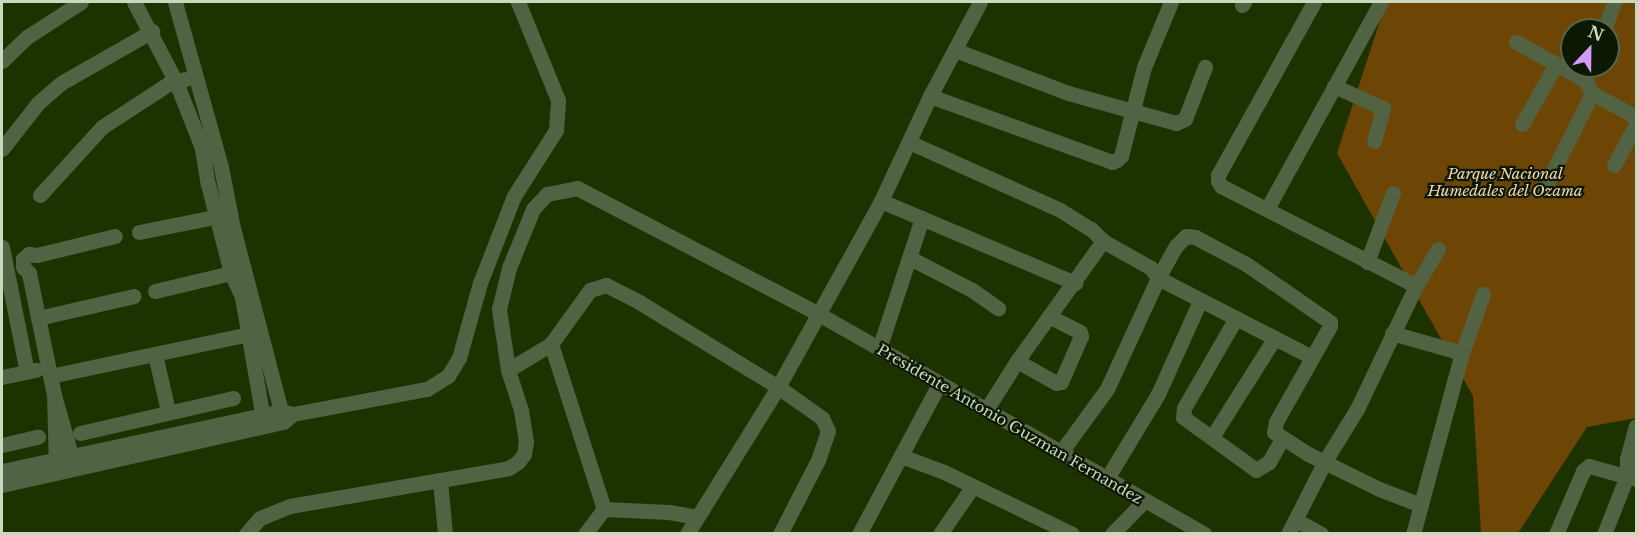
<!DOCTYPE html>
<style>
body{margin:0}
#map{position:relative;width:1638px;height:535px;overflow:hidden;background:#1c3300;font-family:"Libre Baskerville",serif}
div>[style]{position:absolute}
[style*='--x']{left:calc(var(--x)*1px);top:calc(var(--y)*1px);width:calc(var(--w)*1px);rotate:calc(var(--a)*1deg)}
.green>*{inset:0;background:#6d4505}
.minor>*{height:15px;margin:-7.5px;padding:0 7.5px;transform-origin:7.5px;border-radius:7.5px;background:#526344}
span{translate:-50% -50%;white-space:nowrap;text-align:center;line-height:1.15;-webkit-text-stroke:4.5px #0d1804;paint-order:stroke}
.park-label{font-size:15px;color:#f4d6b2;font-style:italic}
.street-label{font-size:15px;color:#c9d8be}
.frame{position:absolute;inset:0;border:3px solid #c9d8be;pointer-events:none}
.north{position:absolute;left:1560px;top:18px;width:60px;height:60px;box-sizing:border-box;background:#0d1804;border:2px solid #58654e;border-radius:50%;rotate:22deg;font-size:16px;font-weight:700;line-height:24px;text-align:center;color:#c9d8be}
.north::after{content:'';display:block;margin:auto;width:21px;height:27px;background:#d69bfa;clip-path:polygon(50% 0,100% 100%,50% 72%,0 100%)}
</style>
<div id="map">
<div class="green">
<i style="clip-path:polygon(evenodd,1386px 2px,1636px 2px,1636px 418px,1587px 427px,1518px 533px,1481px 533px,1473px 396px,1337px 153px,1386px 2px,1572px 30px,1608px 30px,1608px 66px,1572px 66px,1572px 30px)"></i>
</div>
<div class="minor">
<i style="--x:134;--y:2;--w:90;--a:62.3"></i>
<i style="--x:176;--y:82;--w:71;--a:68.5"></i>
<i style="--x:202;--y:148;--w:36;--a:81"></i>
<i style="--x:208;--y:184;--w:92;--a:75.5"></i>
<i style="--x:231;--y:273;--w:26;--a:65"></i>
<i style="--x:242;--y:297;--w:130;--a:80.2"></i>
<i style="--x:175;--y:2;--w:171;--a:74.4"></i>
<i style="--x:221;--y:167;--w:62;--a:78.9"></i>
<i style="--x:233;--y:228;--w:197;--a:75.3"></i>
<i style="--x:1314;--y:2;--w:198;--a:119"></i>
<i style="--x:1218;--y:175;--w:6;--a:90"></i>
<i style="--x:1218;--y:181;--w:6;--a:59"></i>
<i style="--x:1221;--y:186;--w:219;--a:27.1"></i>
<i style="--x:1242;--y:5;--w:4;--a:-56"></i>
<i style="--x:1604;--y:30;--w:30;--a:-70"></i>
<i style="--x:1516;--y:42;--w:79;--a:28.8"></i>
<i style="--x:955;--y:50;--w:121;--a:20.8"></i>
<i style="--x:1068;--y:93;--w:112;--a:15.5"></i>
<i style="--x:1176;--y:123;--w:10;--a:-24"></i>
<i style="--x:1185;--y:119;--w:56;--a:-69"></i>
<i style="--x:2;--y:61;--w:35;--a:-44"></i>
<i style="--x:27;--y:37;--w:64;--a:-32.9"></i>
<i style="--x:1334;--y:86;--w:54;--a:24.2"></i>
<i style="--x:1383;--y:108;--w:34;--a:105"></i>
<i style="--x:1592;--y:93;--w:50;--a:28.6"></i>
<i style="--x:930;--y:96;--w:194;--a:19.9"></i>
<i style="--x:1112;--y:162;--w:5;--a:-22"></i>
<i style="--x:1117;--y:160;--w:6;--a:-45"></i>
<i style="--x:1121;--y:156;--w:92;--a:-75.5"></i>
<i style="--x:1144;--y:67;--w:70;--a:-67.4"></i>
<i style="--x:1522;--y:124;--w:67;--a:-60.4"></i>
<i style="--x:909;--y:142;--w:166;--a:24.2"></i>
<i style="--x:1060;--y:210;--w:36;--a:32"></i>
<i style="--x:1091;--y:229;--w:17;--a:45"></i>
<i style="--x:1103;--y:241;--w:55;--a:29.4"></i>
<i style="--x:1151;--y:268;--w:12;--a:55"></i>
<i style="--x:1158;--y:278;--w:173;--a:27.2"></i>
<i style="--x:2;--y:149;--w:58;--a:-52"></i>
<i style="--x:38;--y:103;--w:30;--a:-41"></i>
<i style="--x:61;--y:83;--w:105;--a:-29.7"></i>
<i style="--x:1614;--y:165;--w:47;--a:-61.8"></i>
<i style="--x:1544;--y:189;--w:107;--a:-63.4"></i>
<i style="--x:1592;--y:93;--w:15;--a:-118"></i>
<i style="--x:1585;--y:80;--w:14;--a:-78"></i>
<i style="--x:40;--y:195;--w:92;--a:-47.6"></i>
<i style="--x:102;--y:127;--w:79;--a:-33.1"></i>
<i style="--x:168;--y:84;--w:18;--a:-16"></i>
<i style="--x:881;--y:201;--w:211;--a:22.9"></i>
<i style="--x:1267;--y:209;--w:236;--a:-61.2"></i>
<i style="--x:139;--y:232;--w:88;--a:-11.2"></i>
<i style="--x:2;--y:247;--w:127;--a:78.7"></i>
<i style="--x:910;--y:258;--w:70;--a:27.3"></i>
<i style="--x:972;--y:290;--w:32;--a:35"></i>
<i style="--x:1367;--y:262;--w:74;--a:-69.4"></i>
<i style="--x:155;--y:291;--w:78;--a:-13.3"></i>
<i style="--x:38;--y:318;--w:98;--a:-12.9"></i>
<i style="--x:1236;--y:318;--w:104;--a:120"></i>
<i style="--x:1184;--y:408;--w:9;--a:96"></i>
<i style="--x:1183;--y:417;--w:90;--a:36"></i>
<i style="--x:1256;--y:470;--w:15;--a:-32"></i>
<i style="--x:1269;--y:462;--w:26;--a:-61"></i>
<i style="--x:1392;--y:333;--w:73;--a:15.9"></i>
<i style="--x:551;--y:344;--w:67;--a:-54.2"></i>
<i style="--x:590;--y:290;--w:17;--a:-17"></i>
<i style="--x:606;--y:285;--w:37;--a:27"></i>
<i style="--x:639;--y:302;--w:163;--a:31.4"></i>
<i style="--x:778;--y:387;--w:54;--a:35.2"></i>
<i style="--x:822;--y:418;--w:14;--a:65"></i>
<i style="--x:828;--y:431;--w:31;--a:109"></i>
<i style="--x:818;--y:460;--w:83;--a:117.2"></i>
<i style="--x:879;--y:349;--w:138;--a:-71.8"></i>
<i style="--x:155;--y:354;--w:58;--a:77.2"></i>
<i style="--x:1017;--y:361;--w:45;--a:29.4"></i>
<i style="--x:1056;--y:383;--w:5;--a:-11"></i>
<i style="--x:1061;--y:382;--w:50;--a:-66.5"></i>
<i style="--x:1081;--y:336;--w:4;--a:-104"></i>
<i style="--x:1080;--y:332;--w:35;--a:-153"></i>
<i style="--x:508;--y:370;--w:50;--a:-31.2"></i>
<i style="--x:551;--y:344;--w:173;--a:72.2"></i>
<i style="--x:50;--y:376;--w:214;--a:-11.9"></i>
<i style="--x:2;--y:377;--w:35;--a:-12"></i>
<i style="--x:54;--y:395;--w:125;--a:-101.6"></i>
<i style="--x:29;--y:273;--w:8;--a:-135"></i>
<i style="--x:23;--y:267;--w:8;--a:-90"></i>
<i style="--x:23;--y:259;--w:8;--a:-40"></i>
<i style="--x:29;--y:254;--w:8;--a:7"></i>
<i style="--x:37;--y:255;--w:80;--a:-13.7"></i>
<i style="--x:986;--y:410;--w:58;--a:-57.7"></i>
<i style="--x:1017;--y:361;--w:148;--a:-54.4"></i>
<i style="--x:293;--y:414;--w:136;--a:-10.6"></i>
<i style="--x:427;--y:389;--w:25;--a:-32"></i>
<i style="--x:448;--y:376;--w:21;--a:-59"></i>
<i style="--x:459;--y:358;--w:78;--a:-74.4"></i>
<i style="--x:480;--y:283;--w:93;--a:-68.7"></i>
<i style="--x:514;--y:196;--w:78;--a:-57.5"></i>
<i style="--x:556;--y:130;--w:30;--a:-86"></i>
<i style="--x:558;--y:100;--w:106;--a:-112.2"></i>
<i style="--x:80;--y:433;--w:157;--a:-12.9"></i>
<i style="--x:1212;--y:437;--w:116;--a:-57.7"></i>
<i style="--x:2;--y:445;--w:37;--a:-13"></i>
<i style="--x:1061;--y:452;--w:78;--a:-53.9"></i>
<i style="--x:1107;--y:389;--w:122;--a:-65.3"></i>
<i style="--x:1158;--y:278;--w:37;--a:-61"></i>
<i style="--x:1176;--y:246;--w:14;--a:-45"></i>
<i style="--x:1186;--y:236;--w:9;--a:6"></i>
<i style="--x:1195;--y:237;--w:58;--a:27.9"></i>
<i style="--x:1246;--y:264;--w:102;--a:34.6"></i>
<i style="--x:1330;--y:322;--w:4;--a:90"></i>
<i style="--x:1330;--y:326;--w:110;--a:119.4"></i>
<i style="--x:1276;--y:422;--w:10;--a:101"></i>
<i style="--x:1274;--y:432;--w:40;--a:32.9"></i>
<i style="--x:1308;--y:454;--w:79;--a:26.2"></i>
<i style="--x:1379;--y:489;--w:45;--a:20.9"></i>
<i style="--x:901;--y:456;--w:46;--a:20.4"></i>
<i style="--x:944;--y:472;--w:142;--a:25.8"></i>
<i style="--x:56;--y:469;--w:74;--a:-91.5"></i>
<i style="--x:54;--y:395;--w:73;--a:74.1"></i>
<i style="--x:2;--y:471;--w:285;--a:-12.1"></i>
<i style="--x:281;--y:411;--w:12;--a:14"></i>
<i style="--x:293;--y:414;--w:13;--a:141"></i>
<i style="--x:283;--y:422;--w:288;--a:167.4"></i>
<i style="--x:440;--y:480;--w:54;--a:84.7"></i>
<i style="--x:1106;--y:480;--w:100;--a:-58.8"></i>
<i style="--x:1158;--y:394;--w:102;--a:-65.7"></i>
<i style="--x:604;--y:509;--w:65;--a:2.6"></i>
<i style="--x:669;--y:512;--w:27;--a:10"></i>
<i style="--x:1296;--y:520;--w:29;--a:29"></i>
<i style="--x:246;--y:534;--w:21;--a:-49"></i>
<i style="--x:260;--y:518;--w:32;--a:-22"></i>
<i style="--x:290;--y:506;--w:222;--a:-9.8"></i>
<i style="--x:509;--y:468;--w:11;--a:-34"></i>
<i style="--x:518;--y:462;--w:10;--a:-53"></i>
<i style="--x:524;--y:454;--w:12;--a:-81"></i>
<i style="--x:526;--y:442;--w:32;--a:-99"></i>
<i style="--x:521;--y:410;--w:42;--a:-108"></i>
<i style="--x:508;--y:370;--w:62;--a:-98.4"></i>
<i style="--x:499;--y:309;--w:42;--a:-76.3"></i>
<i style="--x:509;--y:268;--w:64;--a:-67.9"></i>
<i style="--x:533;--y:209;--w:21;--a:-47"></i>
<i style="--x:547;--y:194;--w:31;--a:-11"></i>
<i style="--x:577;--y:188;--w:271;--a:27.5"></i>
<i style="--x:817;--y:313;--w:446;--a:29.7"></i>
<i style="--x:585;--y:534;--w:31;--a:-53"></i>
<i style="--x:687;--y:534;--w:173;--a:-58.2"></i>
<i style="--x:778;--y:387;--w:213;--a:-61"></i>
<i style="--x:881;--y:201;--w:116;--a:-65"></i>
<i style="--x:930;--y:96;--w:106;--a:-62"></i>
<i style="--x:859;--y:534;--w:170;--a:-61.9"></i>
<i style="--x:940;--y:534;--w:58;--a:-55.5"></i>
<i style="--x:1112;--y:534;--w:46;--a:-45.9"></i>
<i style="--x:1288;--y:534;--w:82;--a:-63.1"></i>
<i style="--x:1325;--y:461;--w:61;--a:-58.4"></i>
<i style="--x:1357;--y:409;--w:136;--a:-64.4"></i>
<i style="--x:1416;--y:286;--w:43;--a:-59.3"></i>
<i style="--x:1413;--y:534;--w:188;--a:-74.9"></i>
<i style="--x:1462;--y:353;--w:63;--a:-70.4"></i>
<i style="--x:1556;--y:534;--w:69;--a:-66.8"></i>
<i style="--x:1583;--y:471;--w:8;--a:-40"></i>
<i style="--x:1589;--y:466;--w:49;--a:15.5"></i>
<i style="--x:1604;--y:534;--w:62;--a:-68.4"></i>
<i style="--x:1627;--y:476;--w:17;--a:-90"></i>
<i style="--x:1627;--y:459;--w:34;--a:-75"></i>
</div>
<div class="park-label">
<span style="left:1505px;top:182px">Parque Nacional<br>Humedales del Ozama</span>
</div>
<div class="street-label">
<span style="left:1010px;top:424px;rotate:30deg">Presidente Antonio Guzman Fernandez</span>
</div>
<div class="frame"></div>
<div class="north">N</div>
</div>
